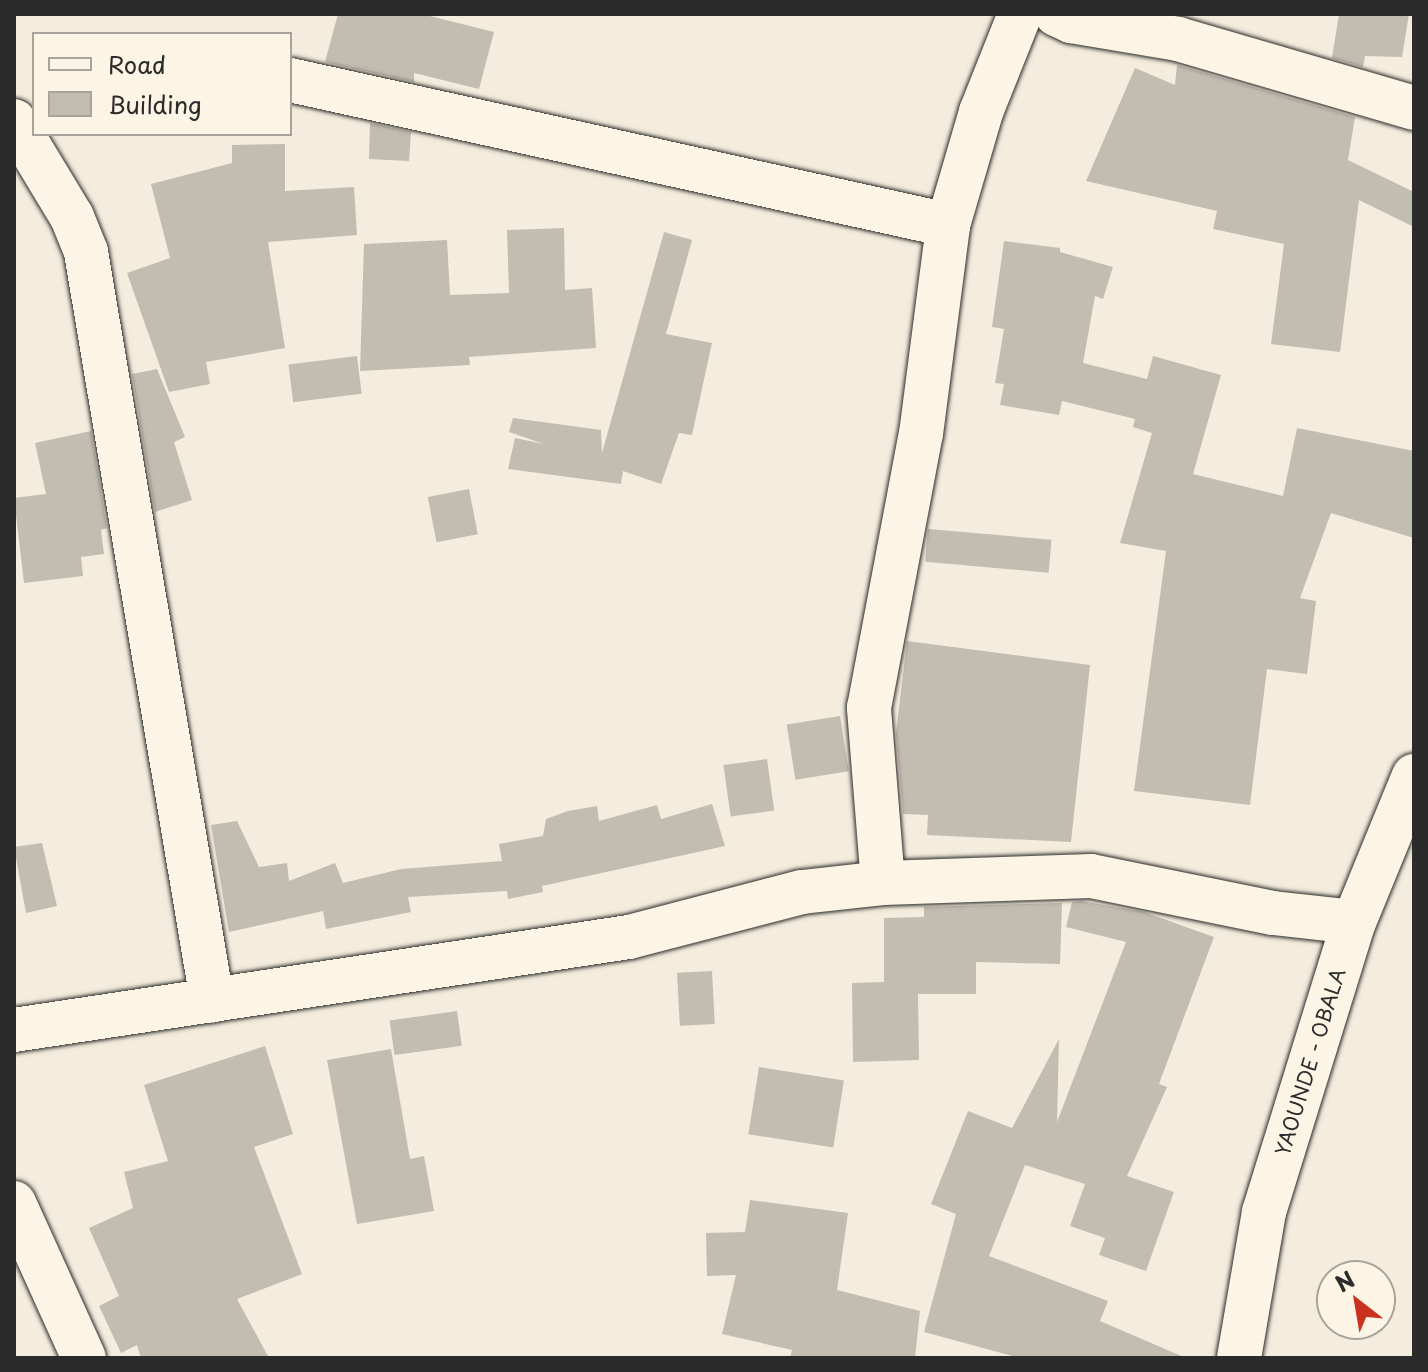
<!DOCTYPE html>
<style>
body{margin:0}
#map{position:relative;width:1428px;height:1372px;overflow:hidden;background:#f4edde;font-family:"Playpen Sans",sans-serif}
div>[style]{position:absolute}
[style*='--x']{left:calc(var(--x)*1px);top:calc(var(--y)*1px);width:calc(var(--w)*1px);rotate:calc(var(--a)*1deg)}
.building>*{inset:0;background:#c2bdb1;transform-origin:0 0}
.roads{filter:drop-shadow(0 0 2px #2b2b2b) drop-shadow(0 0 2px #2b2b2b)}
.minor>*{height:44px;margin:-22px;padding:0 22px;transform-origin:22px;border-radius:22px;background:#fcf5e5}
.highway>*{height:44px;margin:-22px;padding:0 22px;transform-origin:22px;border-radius:22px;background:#fcf5e5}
span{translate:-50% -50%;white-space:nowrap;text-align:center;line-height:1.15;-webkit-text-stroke:6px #fcf5e5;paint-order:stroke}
.street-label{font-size:20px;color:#2b2b2b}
.frame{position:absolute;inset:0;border:16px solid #2b2b2b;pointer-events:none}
.legend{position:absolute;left:32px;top:32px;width:260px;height:104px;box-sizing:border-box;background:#fcf5e5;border:2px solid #a8a49b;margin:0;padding:10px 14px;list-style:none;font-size:24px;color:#2b2b2b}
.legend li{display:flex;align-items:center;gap:16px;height:40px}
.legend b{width:40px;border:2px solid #a8a49b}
.north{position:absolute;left:1316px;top:1260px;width:80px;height:80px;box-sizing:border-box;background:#fcf5e5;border:2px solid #a8a49b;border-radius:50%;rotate:329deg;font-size:22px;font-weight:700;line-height:32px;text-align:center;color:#2b2b2b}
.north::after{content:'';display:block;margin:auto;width:28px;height:36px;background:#c8321e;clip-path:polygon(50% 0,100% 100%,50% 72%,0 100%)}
</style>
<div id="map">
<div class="building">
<i style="clip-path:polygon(338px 14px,422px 14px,494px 32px,479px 89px,414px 73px,414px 82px,325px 62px)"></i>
<i style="clip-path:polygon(1339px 14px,1409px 14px,1402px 57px,1365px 56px,1363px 67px,1332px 58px)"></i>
<i style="clip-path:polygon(1177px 65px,1355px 117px,1348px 160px,1414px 192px,1414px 227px,1359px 200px,1340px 352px,1271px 344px,1284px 244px,1213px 229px,1217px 211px,1086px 181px,1135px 68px,1175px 85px)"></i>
<i style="clip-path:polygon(370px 123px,411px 132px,409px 161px,369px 159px)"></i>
<i style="clip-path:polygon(285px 144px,285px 191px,354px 187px,357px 235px,268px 242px,285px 348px,206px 362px,210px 384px,169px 392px,127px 273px,170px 258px,151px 184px,232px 163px,232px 145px)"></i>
<i style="clip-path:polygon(564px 228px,565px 290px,592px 288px,596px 348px,469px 357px,470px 365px,360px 371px,364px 244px,447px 240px,450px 295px,509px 293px,507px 230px)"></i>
<i style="clip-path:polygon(664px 232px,692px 240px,666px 334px,712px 343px,692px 435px,679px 433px,661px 484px,623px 471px,621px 484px,508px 469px,515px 438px,544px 444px,509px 432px,513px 418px,601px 430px,602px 453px)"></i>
<i style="clip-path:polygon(1004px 241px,1060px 248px,1060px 252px,1113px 267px,1103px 299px,1095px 296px,1083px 363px,1147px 379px,1153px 356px,1221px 375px,1193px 474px,1283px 496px,1297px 428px,1414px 451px,1414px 538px,1331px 513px,1300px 598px,1316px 601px,1307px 674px,1267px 669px,1250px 805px,1134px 791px,1166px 551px,1120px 543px,1152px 433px,1133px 427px,1135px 419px,1062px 401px,1059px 415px,1000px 405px,1004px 384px,995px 383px,1004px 329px,992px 327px)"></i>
<i style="left:357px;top:356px;width:38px;height:69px;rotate:83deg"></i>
<i style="clip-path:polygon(157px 369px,185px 437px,174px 442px,192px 500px,155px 512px,132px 374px)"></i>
<i style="clip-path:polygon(91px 431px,107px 528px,101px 530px,104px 554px,81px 557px,83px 576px,24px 583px,14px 498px,46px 494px,35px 443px)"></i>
<i style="left:469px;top:489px;width:46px;height:42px;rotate:79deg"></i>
<i style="left:928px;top:529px;width:124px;height:33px;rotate:5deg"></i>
<i style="clip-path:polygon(907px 641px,1090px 665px,1071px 842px,927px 835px,928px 815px,903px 814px,896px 733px)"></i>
<i style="left:840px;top:716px;width:56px;height:54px;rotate:81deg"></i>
<i style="left:767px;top:759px;width:52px;height:44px;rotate:82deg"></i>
<i style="clip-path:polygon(712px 804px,725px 846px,542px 886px,543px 892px,508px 899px,507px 891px,408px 897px,411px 912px,326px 929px,323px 911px,229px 932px,211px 825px,237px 821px,259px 867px,287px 863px,289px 881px,335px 863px,343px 883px,401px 869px,502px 861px,499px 844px,543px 836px,546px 819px,568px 811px,597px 806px,599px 821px,657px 805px,661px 819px)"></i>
<i style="clip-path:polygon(42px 843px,57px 906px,26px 913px,14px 847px)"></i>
<i style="clip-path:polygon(1081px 901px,1144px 912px,1214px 937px,1159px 1084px,1167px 1087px,1127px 1176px,1174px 1192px,1146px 1271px,1099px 1255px,1105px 1238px,1070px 1226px,1085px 1184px,1025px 1165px,989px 1256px,1108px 1301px,1100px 1321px,1186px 1358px,1020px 1358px,924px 1332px,956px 1214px,931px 1204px,968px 1111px,1012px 1128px,1059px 1039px,1057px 1122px,1126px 942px,1066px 927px,1072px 902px)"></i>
<i style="clip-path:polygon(1062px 903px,1060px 964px,976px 962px,976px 994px,918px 994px,919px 1060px,853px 1062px,852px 983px,884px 982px,884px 918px,924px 917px,924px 907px)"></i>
<i style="left:712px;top:971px;width:53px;height:35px;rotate:87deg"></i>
<i style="left:457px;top:1011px;width:35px;height:68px;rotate:82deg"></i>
<i style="clip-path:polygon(265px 1046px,293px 1134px,254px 1147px,302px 1274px,237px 1299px,269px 1358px,141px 1358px,137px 1345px,121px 1353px,99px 1306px,119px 1296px,89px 1228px,133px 1208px,124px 1172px,168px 1161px,144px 1085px)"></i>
<i style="clip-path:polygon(391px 1049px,410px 1159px,424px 1156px,434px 1211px,357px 1224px,327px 1060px)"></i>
<i style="left:759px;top:1067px;width:86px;height:68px;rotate:9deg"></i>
<i style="clip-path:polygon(750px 1200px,848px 1213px,837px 1290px,920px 1311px,915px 1358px,790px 1358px,792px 1350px,722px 1334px,736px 1275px,707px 1276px,706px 1233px,745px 1232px)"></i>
</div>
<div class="roads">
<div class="minor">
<i style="--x:1056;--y:14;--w:17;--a:25"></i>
<i style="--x:1071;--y:21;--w:109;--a:9.5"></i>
<i style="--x:1178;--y:39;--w:246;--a:16.3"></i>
<i style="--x:290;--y:80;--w:674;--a:12.43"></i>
<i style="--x:14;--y:121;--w:112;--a:58.9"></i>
<i style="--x:72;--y:217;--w:38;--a:68"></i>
<i style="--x:86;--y:252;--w:759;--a:80.44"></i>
<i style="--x:883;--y:883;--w:176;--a:-94.6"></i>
<i style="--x:869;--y:708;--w:279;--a:-79.3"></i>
<i style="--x:921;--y:434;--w:211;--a:-82.6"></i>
<i style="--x:948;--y:225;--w:118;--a:-73.7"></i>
<i style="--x:981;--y:112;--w:105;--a:-68.3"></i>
<i style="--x:14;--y:1030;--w:622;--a:-8.6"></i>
<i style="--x:629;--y:937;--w:179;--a:-14.6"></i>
<i style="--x:802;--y:892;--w:81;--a:-6.3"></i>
<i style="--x:883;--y:883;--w:208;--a:-1.9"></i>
<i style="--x:1091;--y:876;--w:186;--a:11.5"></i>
<i style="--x:1273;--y:913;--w:81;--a:6.3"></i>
<i style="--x:14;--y:1203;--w:170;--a:65.7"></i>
</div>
<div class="highway">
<i style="--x:1239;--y:1358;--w:148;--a:-80.3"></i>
<i style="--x:1264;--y:1212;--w:304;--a:-72.8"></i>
<i style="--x:1354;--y:922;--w:158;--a:-67.7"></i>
</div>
</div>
<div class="street-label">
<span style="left:1310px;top:1062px;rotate:-73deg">YAOUNDE - OBALA</span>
</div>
<div class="frame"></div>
<ul class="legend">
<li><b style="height:10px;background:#fcf5e5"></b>Road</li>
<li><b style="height:22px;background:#c2bdb1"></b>Building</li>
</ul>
<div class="north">N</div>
</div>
